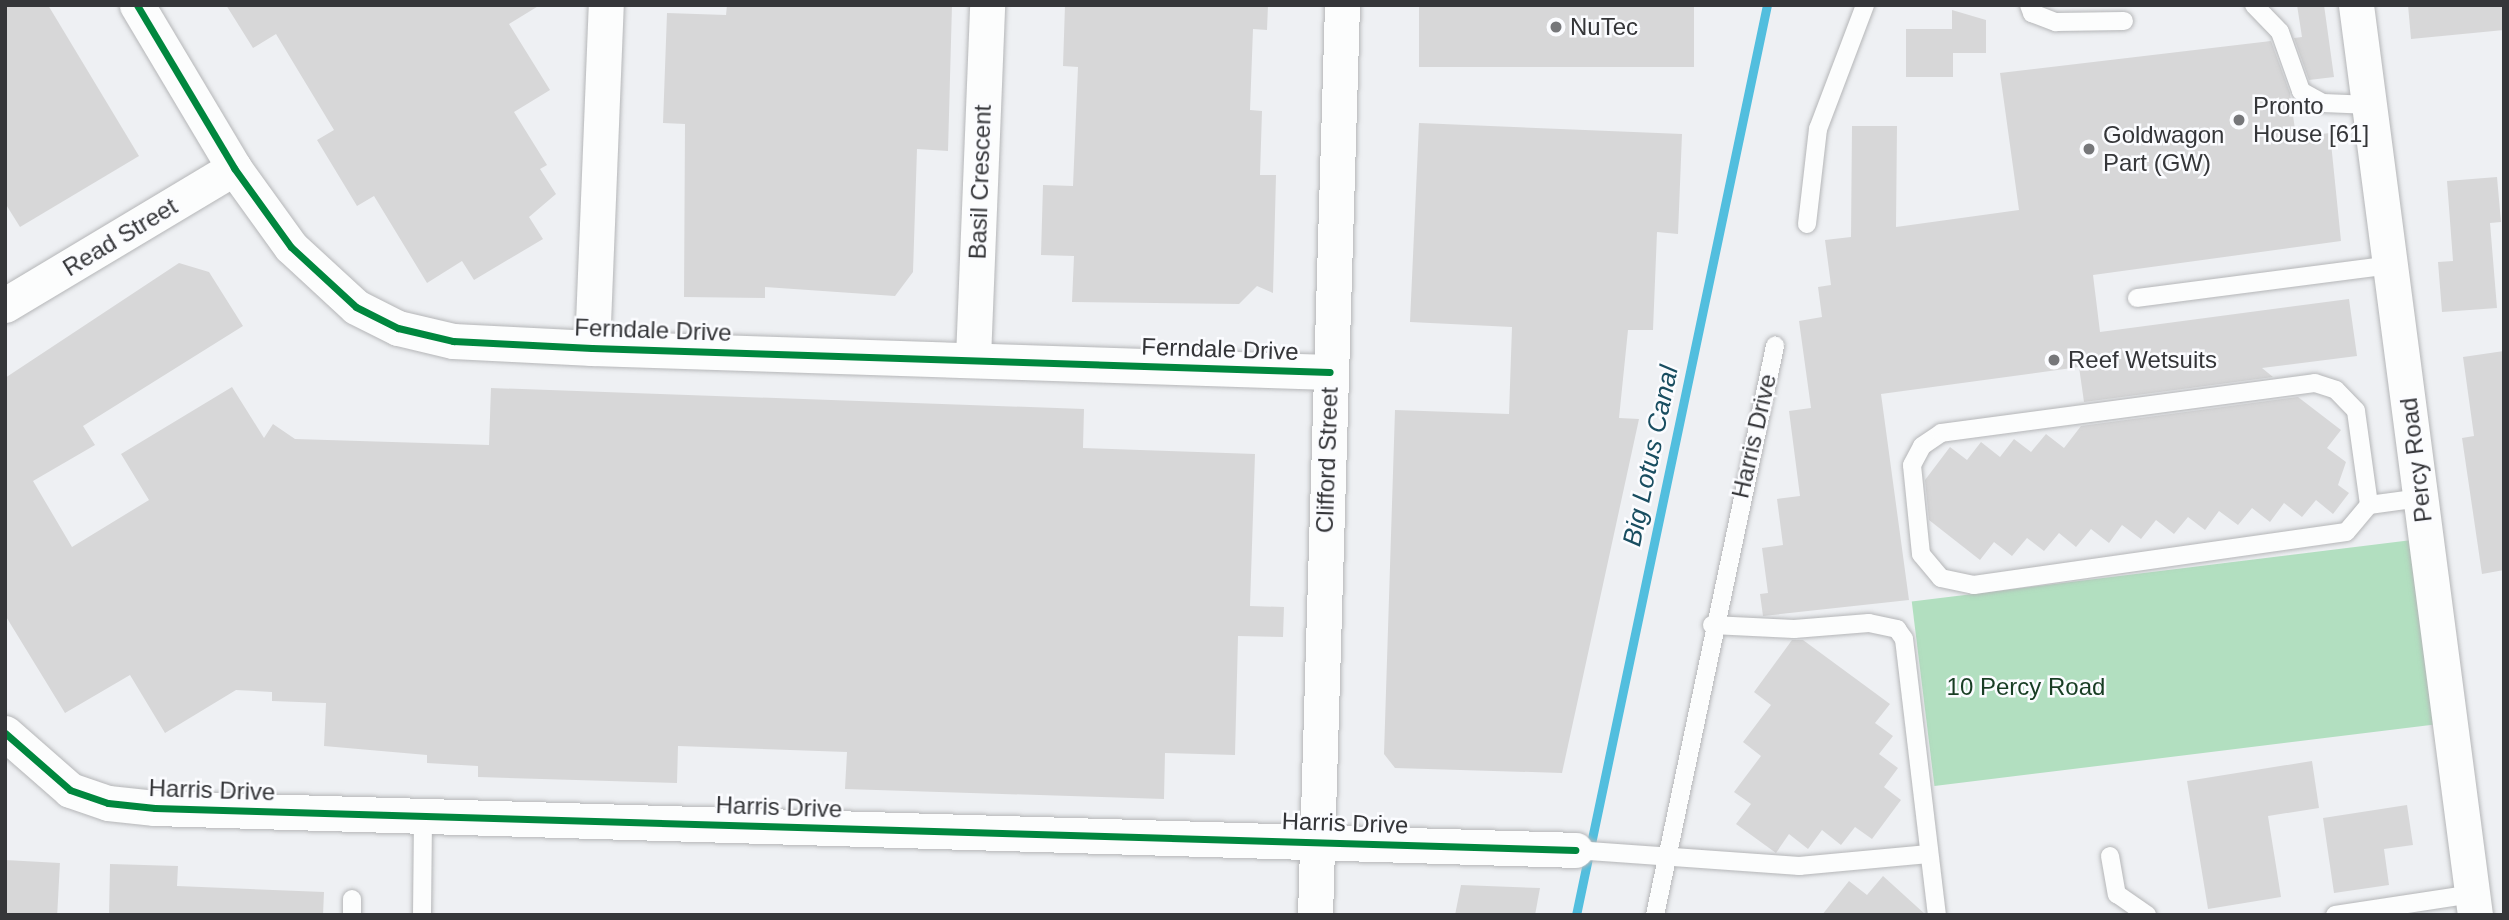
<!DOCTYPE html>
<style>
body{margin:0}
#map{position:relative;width:2509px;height:920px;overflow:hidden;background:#eef0f3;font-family:Helvetica,sans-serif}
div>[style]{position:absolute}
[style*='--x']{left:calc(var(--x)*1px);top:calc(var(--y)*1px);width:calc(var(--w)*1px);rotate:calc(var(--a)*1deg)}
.green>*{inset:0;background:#b2dfc0;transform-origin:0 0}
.stream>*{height:9px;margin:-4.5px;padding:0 4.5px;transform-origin:4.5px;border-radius:4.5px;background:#52bede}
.building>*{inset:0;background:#d7d7d8;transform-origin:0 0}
.roads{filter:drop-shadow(0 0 2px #b5b6b8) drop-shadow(0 0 2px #b5b6b8)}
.lane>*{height:18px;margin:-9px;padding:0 9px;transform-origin:9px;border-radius:9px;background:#fcfdfd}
.street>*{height:35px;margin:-17.5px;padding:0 17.5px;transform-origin:17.5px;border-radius:17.5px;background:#fcfdfd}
.cycleway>*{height:7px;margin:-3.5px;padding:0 3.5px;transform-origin:3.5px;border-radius:3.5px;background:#00873e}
.dots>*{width:19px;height:19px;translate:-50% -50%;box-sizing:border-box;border:4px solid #fbfcff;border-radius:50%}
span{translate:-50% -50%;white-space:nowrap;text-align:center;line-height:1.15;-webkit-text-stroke:5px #fbfcff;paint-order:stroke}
.poi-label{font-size:24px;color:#353639}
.left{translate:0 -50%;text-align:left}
.street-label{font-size:24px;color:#353639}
.park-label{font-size:24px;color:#183d23}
.water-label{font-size:26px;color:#184d60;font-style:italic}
.frame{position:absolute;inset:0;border:7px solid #353639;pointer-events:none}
</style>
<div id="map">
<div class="green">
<i style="left:2412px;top:540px;width:186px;height:504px;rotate:83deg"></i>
</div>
<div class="stream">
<i style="--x:1576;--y:915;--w:930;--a:-78.15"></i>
</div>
<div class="building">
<i style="clip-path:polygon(5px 5px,48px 5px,139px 156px,20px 227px,5px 203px)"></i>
<i style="clip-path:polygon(226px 5px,540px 5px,509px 24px,550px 90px,514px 112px,547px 165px,540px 169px,556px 194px,529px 217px,543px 239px,474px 280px,462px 261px,427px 283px,374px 196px,357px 206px,317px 140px,334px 130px,276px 34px,253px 48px)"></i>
<i style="clip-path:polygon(727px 5px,952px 5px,948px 151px,917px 149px,913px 272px,895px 296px,765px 287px,765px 298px,684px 297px,685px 124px,663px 123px,667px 13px,726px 15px)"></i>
<i style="clip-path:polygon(1065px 5px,1268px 5px,1267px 30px,1253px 29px,1250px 110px,1262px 111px,1260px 175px,1276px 175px,1273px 293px,1257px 286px,1239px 304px,1072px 302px,1074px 256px,1041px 255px,1043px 185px,1073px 186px,1078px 67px,1063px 66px)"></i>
<i style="left:1419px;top:5px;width:275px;height:62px"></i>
<i style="clip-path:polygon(2297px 5px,2324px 5px,2334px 77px,2309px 80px,2294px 38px,2302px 37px)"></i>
<i style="clip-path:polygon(2408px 5px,2504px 5px,2504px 30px,2411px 39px)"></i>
<i style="clip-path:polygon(1952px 10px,1986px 20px,1986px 53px,1953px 53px,1953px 77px,1906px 77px,1906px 29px,1952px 29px)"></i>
<i style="clip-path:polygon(2271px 41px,2290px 93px,2296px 137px,2330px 133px,2341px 241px,2093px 275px,2100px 332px,2349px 299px,2357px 356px,2262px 368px,2273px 377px,2084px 402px,2079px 367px,1881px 394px,1909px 600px,1763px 616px,1760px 594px,1768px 593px,1762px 548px,1783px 545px,1777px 499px,1800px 496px,1789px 411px,1811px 408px,1799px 321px,1822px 317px,1818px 287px,1831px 285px,1825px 240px,1851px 237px,1852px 126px,1897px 126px,1896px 227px,2019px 210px,2000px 73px)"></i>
<i style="clip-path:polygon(1419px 123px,1682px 134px,1678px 234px,1657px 232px,1653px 330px,1628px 330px,1619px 418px,1639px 419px,1562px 773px,1395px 768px,1384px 754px,1395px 410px,1509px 414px,1512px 327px,1410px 322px)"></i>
<i style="clip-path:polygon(2497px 177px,2501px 222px,2490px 223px,2497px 308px,2442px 312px,2438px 262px,2453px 261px,2447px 181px)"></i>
<i style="clip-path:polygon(179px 263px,209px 272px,243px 326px,83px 426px,95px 445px,33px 481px,72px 547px,149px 500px,121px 454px,232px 387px,264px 438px,273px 424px,295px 439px,489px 445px,491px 388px,1084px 409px,1083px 448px,1255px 454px,1250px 606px,1284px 607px,1283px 637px,1238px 636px,1235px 755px,1165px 753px,1164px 799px,845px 789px,847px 752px,678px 746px,677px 783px,478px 777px,478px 766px,427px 763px,427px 755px,324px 746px,326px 703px,272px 701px,272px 692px,236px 690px,165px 733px,130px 675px,65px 713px,5px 615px,5px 378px)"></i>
<i style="clip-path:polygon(2504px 351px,2504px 570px,2482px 574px,2462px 438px,2474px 436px,2463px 357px)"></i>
<i style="clip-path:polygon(2298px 397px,2341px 430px,2327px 448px,2346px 462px,2338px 485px,2349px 493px,2333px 514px,2316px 500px,2302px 517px,2284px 503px,2270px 522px,2252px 508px,2238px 525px,2219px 511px,2205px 530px,2188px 517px,2174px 534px,2156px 520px,2141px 539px,2122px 525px,2109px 543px,2091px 529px,2076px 547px,2059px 533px,2044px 551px,2027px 538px,2012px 556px,1994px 542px,1980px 560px,1929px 520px,1925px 480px,1950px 447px,1967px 460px,1981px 442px,2000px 457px,2014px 439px,2031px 452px,2046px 434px,2064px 448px,2081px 426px)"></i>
<i style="clip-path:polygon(1792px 640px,1803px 640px,1890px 704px,1875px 723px,1893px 736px,1879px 754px,1898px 768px,1884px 787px,1901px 800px,1872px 839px,1855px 827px,1841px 845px,1822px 830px,1808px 849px,1789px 834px,1776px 853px,1736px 824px,1751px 804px,1734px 792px,1761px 756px,1743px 742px,1771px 705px,1754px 692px)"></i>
<i style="clip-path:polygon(2312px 761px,2319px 808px,2268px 816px,2281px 897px,2208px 909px,2187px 781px)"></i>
<i style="clip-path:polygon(2407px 805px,2413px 845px,2384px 849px,2389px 885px,2334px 893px,2323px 818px)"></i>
<i style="left:5px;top:860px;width:55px;height:55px;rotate:3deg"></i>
<i style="clip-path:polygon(110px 864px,178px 866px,177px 886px,324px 892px,323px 915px,109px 915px)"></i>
<i style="clip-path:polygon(1883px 876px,1926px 915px,1822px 915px,1849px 881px,1867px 895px)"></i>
<i style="clip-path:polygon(1461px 885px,1540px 888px,1535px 915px,1455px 915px)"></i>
</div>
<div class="roads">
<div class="lane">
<i style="--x:2029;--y:5;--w:9;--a:69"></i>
<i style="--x:2032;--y:13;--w:26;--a:21"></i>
<i style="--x:2056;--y:22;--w:68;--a:-0.8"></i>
<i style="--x:2254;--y:5;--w:37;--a:46"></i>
<i style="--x:2280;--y:32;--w:63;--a:70.4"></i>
<i style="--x:2301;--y:91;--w:25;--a:29"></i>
<i style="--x:2323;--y:103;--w:48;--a:2.4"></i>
<i style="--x:1807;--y:224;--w:96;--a:-83.4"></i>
<i style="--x:1818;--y:129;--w:133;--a:-69.2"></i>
<i style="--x:2137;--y:298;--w:256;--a:-7.4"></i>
<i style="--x:2315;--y:383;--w:22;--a:18"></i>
<i style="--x:2336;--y:390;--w:29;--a:46"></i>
<i style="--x:2356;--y:411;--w:95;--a:82.1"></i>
<i style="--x:2369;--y:505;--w:35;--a:130"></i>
<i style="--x:2346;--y:532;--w:376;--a:171.9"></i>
<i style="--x:1974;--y:585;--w:34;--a:-168"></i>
<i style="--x:1941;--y:578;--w:31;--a:-130"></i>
<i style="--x:1921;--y:554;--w:89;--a:-95.8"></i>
<i style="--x:1912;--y:465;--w:21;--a:-62"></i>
<i style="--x:1922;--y:446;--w:23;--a:-34"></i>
<i style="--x:1941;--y:433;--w:377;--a:-7.6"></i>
<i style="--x:2369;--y:505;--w:51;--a:-7.8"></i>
<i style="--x:1712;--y:625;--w:82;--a:2.8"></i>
<i style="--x:1794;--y:629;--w:75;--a:-4.6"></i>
<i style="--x:1869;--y:623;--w:29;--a:12"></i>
<i style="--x:1897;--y:629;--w:12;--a:55"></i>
<i style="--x:1904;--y:639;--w:278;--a:83.2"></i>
<i style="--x:1575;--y:850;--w:225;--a:4.1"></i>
<i style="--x:1799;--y:866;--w:130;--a:-5.3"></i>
<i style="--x:2110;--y:856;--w:39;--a:80"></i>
<i style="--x:2117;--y:894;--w:37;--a:35"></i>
<i style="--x:352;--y:915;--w:16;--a:-90"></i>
<i style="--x:422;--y:915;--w:99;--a:-89.4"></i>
<i style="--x:1655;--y:915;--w:582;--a:-78.09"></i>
<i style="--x:2335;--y:915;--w:140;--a:-8.7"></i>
</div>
<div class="street">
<i style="--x:137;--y:5;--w:190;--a:59.2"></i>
<i style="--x:234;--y:168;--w:97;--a:54.2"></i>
<i style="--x:291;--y:247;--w:88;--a:42.7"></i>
<i style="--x:356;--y:307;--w:47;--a:26.6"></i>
<i style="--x:398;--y:328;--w:57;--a:13.3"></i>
<i style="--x:453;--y:341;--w:139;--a:2.9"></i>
<i style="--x:592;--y:348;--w:738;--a:1.86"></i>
<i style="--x:2356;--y:5;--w:918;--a:82.55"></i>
<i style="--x:5;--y:305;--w:267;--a:-30.9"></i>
<i style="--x:592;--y:348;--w:343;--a:-87.7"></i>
<i style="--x:973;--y:358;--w:353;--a:-87.7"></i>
<i style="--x:5;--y:733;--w:86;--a:41.2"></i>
<i style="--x:70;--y:790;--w:40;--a:18.9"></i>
<i style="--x:108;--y:803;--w:47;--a:6.1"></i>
<i style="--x:155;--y:808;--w:1421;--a:1.69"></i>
<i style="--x:1315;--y:915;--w:910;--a:-88.3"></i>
</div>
</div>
<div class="cycleway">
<i style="--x:137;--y:5;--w:190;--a:59.2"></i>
<i style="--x:234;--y:168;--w:97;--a:54.2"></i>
<i style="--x:291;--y:247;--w:88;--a:42.7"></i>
<i style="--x:356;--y:307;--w:47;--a:26.6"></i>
<i style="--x:398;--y:328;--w:57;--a:13.3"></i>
<i style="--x:453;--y:341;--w:139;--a:2.9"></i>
<i style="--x:592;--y:348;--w:738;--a:1.86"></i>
<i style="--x:5;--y:733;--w:86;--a:41.2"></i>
<i style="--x:70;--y:790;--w:40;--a:18.9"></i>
<i style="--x:108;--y:803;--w:47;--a:6.1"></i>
<i style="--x:155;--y:808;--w:1421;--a:1.69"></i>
</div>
<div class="dots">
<i style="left:1556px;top:27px;background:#76777a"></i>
<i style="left:2239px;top:120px;background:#76777a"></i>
<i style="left:2089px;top:149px;background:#76777a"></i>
<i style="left:2054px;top:360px;background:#76777a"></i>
</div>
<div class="poi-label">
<span class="left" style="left:1570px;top:27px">NuTec</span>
<span class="left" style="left:2253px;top:120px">Pronto<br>House [61]</span>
<span class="left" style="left:2103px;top:149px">Goldwagon<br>Part (GW)</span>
<span class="left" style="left:2068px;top:360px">Reef Wetsuits</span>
</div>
<div class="street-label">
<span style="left:980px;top:182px;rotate:-88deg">Basil Crescent</span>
<span style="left:120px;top:237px;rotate:-31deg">Read Street</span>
<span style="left:653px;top:330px;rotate:2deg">Ferndale Drive</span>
<span style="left:1220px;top:349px;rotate:2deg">Ferndale Drive</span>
<span style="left:1754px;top:436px;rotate:-77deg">Harris Drive</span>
<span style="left:1327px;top:460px;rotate:-88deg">Clifford Street</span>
<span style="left:2416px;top:460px;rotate:-97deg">Percy Road</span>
<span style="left:212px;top:790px;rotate:2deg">Harris Drive</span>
<span style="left:779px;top:807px;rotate:2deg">Harris Drive</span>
<span style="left:1345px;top:823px;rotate:2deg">Harris Drive</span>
</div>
<div class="park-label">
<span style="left:2026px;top:687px">10 Percy Road</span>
</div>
<div class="water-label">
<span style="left:1651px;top:456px;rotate:-78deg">Big Lotus Canal</span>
</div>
<div class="frame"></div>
</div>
